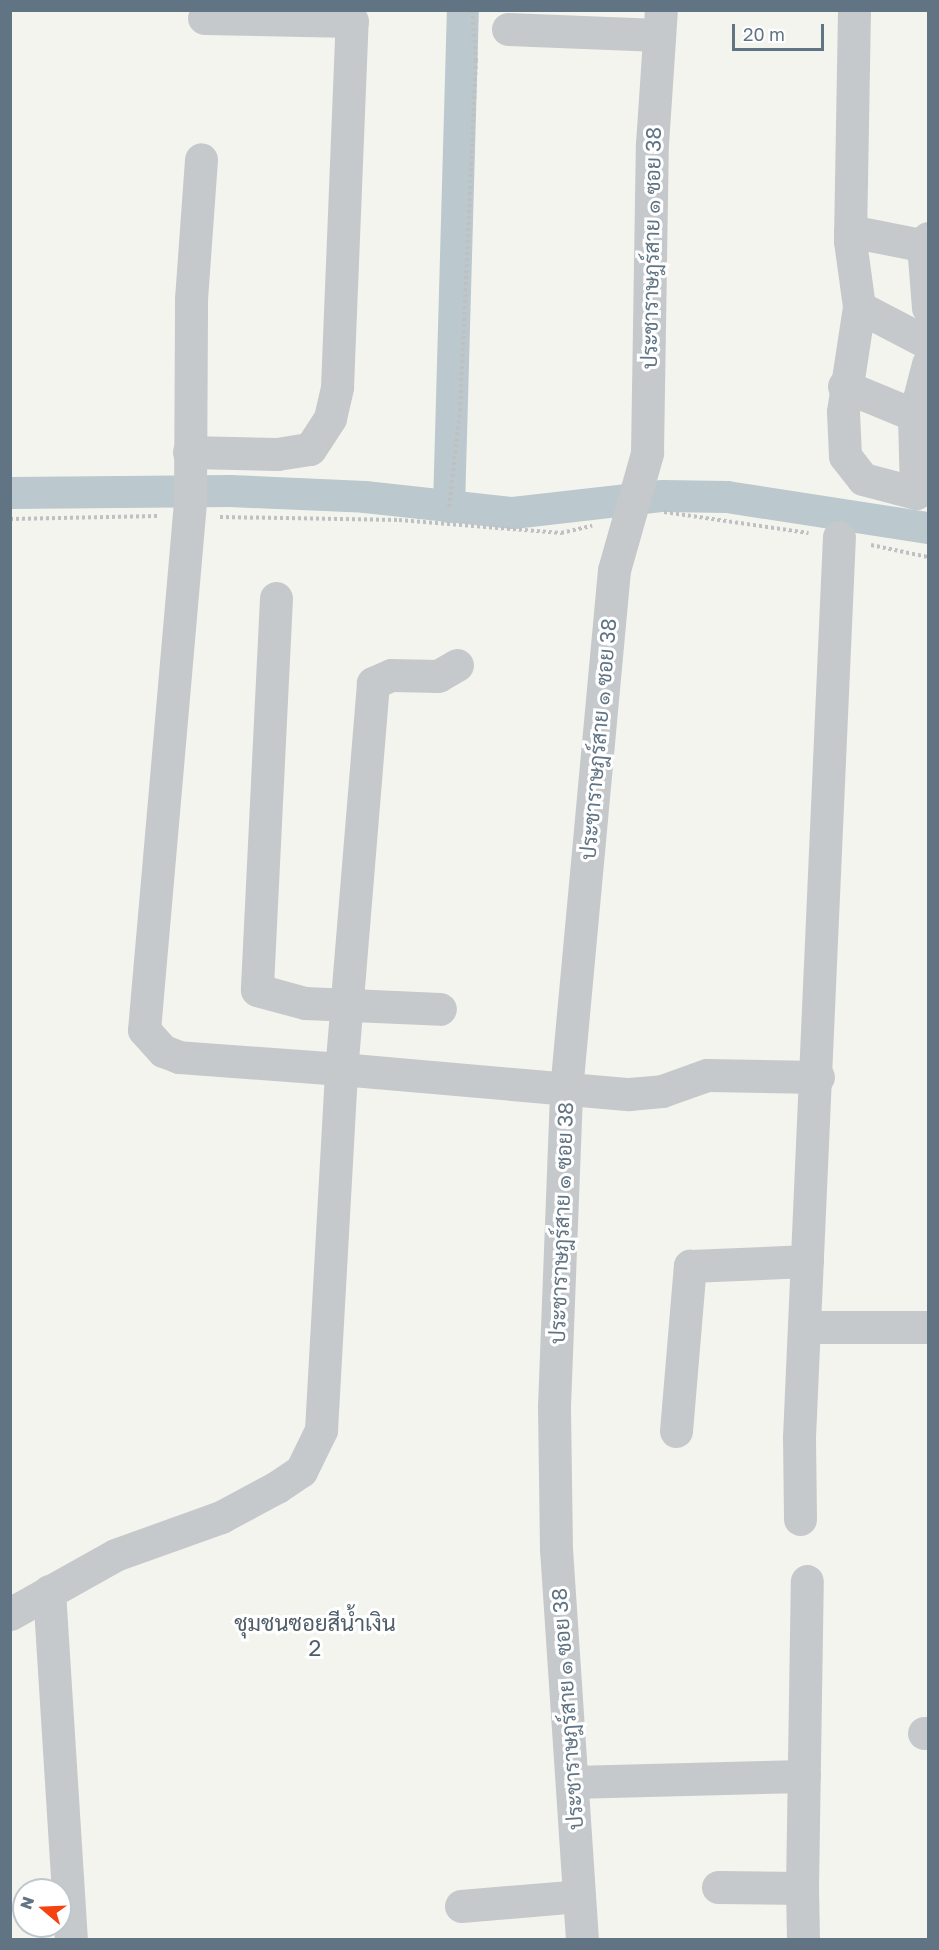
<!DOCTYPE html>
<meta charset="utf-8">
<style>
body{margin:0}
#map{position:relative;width:939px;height:1950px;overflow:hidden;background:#f4f4ef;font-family:"Golos Text",Sarabun,sans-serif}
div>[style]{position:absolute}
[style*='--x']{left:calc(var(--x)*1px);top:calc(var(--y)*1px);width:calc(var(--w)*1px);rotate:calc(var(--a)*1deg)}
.canal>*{height:32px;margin:-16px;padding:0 16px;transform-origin:16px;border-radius:16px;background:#bbc8cd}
.path>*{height:4px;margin-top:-2px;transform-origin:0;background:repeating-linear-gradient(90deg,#bec0c2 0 3px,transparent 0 6px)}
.minor>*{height:33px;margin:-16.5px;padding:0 16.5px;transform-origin:16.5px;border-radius:16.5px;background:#c6c9cc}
span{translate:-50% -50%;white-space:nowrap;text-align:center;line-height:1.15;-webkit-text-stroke:6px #fff;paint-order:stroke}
.street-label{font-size:21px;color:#607484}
.neighbourhood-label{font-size:22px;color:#4f5d68}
.frame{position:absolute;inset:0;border:12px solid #607484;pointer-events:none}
.north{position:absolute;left:12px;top:1878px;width:60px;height:60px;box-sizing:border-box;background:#fff;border:2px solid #bfc7ce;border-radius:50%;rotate:289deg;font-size:16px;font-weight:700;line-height:24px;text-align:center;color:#607484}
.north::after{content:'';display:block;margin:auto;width:21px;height:27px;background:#f44210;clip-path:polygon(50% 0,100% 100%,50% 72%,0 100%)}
.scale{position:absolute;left:732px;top:24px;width:92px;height:27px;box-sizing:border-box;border:3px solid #607484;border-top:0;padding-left:8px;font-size:18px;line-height:21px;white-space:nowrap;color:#607484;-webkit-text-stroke:4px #fff;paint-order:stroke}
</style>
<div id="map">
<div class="canal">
<i style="--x:10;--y:493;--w:220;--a:-0.5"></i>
<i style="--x:230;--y:491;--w:135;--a:2.5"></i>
<i style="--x:365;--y:497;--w:149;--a:6.2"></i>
<i style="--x:513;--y:513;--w:151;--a:-6.5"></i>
<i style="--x:663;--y:496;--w:64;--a:0.9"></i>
<i style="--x:727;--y:497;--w:203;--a:8.8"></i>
<i style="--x:449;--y:507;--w:497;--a:-88.4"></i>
</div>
<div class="path">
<i style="--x:449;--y:507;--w:97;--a:-83.5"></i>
<i style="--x:460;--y:411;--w:350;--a:-87.4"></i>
<i style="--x:476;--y:61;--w:51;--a:-94.5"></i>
<i style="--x:664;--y:512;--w:146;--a:8.3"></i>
<i style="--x:220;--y:517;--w:179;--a:1"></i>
<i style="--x:399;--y:520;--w:163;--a:4.6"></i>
<i style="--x:561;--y:533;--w:32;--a:-13"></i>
<i style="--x:10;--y:519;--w:148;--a:-1.2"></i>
<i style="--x:871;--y:545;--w:58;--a:11.9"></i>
</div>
<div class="minor">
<i style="--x:854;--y:10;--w:231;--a:91"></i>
<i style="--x:850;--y:241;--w:67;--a:82.2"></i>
<i style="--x:859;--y:307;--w:106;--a:98.7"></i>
<i style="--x:843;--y:412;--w:44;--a:87.4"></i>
<i style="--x:845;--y:456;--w:29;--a:52"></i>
<i style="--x:863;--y:479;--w:55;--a:14.8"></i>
<i style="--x:916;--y:493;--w:75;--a:-91.5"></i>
<i style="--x:914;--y:418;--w:56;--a:-75.5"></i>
<i style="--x:508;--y:29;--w:151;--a:2.3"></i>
<i style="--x:850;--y:231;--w:77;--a:11.2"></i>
<i style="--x:928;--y:238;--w:19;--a:102"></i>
<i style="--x:924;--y:257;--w:51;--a:85.5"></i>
<i style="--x:859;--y:307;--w:78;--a:27.6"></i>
<i style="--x:844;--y:386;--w:76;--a:22.5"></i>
<i style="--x:189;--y:452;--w:88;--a:1.3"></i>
<i style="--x:277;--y:454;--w:33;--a:-9"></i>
<i style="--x:310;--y:449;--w:37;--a:-57"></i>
<i style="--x:330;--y:418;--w:32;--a:-77"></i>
<i style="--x:337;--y:387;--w:366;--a:-87.7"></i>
<i style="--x:352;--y:21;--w:148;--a:-178.8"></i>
<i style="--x:276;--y:598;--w:392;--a:92.8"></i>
<i style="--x:257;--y:990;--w:50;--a:15.2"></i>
<i style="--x:305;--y:1003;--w:135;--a:2.5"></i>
<i style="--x:457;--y:665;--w:22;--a:150"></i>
<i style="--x:438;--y:676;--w:47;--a:-178.8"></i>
<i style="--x:391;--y:675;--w:20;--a:156"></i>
<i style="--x:373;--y:683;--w:387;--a:94.7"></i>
<i style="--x:341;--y:1069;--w:289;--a:5"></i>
<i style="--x:629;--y:1094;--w:33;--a:-5"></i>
<i style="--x:662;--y:1091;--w:48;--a:-19.6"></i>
<i style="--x:707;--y:1075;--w:111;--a:1"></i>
<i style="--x:804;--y:1327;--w:124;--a:0"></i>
<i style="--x:676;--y:1431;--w:166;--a:-85.2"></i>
<i style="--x:690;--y:1266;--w:117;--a:-2.4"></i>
<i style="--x:800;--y:1519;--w:82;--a:-90.7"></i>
<i style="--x:799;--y:1437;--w:901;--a:-87.46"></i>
<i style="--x:49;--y:1591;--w:350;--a:86.4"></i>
<i style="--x:10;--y:1614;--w:120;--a:-29.3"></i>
<i style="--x:115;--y:1555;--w:113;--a:-19.7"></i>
<i style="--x:221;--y:1517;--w:64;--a:-28.2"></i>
<i style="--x:277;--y:1487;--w:29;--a:-34"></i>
<i style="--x:301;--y:1471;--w:46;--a:-64"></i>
<i style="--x:321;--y:1430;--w:362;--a:-86.8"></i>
<i style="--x:341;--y:1069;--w:162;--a:-175.8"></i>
<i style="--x:179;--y:1057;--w:17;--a:-159"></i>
<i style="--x:163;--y:1051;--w:28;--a:-132"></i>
<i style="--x:144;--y:1030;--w:530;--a:-85.02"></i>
<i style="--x:190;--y:502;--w:203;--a:-89.7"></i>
<i style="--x:191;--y:299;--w:140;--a:-85.9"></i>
<i style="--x:924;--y:1733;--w:4;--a:0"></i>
<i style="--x:572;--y:1782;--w:232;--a:-1.5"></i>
<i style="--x:718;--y:1887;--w:84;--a:0.7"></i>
<i style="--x:802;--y:1888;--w:307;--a:-89.1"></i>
<i style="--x:802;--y:1888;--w:52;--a:88.9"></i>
<i style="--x:461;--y:1906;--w:118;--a:-4.8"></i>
<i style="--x:582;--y:1940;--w:391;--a:-93.8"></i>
<i style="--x:556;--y:1550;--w:144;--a:-90.8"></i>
<i style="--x:554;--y:1406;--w:316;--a:-87.8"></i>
<i style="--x:566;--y:1090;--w:522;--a:-84.73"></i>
<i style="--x:614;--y:570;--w:122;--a:-74.2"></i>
<i style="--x:647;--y:453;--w:309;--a:-89.1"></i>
<i style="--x:652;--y:144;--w:134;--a:-86.2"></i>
</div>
<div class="street-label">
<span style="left:651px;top:248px;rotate:-89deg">ประชาราษฎร์สาย ๑ ซอย 38</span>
<span style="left:598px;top:739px;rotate:-85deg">ประชาราษฎร์สาย ๑ ซอย 38</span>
<span style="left:561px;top:1223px;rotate:-88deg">ประชาราษฎร์สาย ๑ ซอย 38</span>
<span style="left:567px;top:1709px;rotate:-94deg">ประชาราษฎร์สาย ๑ ซอย 38</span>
</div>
<div class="neighbourhood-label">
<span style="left:315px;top:1635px">ชุมชนซอยสีน้ำเงิน<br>2</span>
</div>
<div class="frame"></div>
<div class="north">N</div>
<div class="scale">20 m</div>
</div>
